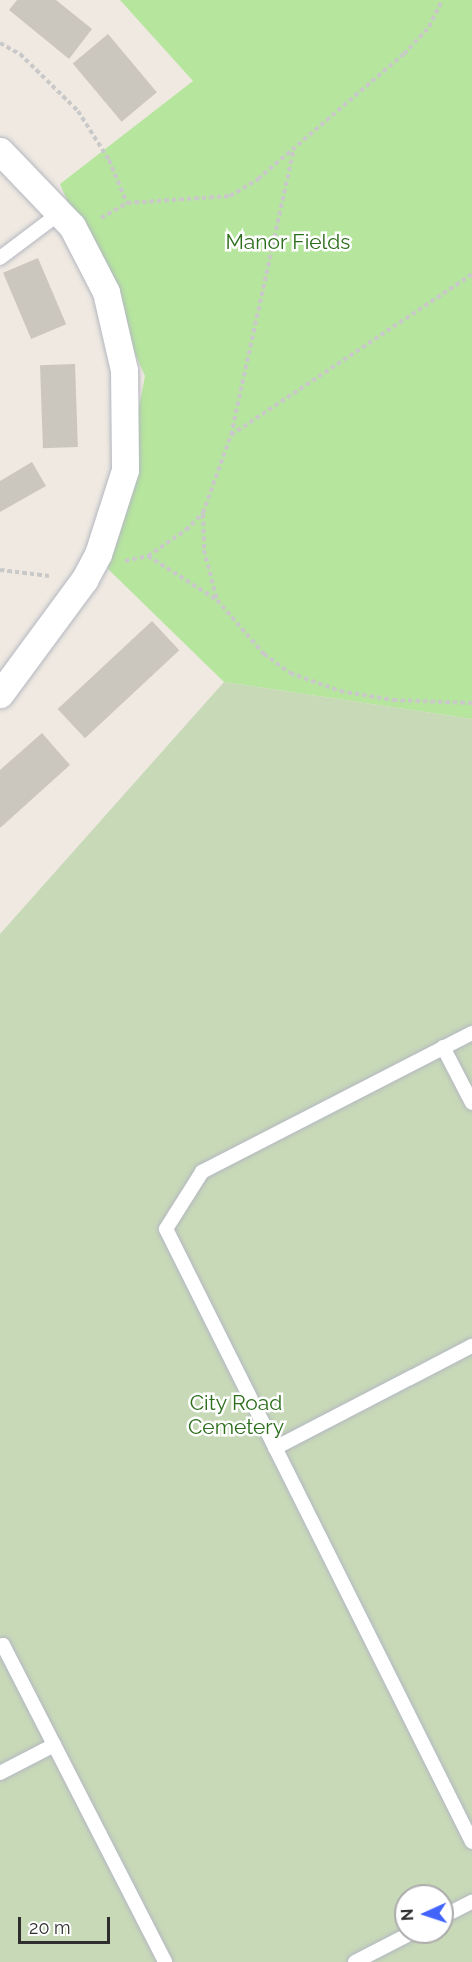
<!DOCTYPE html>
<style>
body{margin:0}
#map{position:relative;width:472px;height:1962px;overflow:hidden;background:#efe9e1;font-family:Raleway,sans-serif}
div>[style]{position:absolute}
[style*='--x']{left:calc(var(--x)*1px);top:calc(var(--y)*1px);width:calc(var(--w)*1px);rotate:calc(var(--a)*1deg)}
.green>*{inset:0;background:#b6e59e}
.cemetery>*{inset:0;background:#c8d9b8}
.building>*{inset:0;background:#cbc7bf;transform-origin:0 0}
.path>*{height:4px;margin-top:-2px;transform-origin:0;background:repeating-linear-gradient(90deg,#c9c9c9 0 4.5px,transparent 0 7.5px)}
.roads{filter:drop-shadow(0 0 2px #b4b7c1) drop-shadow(0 0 2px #b4b7c1)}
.lane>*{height:14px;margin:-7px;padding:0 7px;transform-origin:7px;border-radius:7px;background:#fff}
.street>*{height:27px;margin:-13.5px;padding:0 13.5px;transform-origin:13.5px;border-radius:13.5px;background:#fff}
span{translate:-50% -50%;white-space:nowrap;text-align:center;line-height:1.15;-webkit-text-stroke:5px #fff;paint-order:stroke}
.park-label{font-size:21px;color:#2c6e1b}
.north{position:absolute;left:394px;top:1884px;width:60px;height:60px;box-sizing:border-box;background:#fff;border:2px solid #ababab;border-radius:50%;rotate:267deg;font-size:16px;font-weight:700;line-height:24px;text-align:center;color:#2e2e2e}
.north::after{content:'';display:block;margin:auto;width:21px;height:27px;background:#4264fb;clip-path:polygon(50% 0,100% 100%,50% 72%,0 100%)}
.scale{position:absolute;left:18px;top:1917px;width:92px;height:27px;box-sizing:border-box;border:3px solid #2e2e2e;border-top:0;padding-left:8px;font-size:18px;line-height:21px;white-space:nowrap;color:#2e2e2e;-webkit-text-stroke:4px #fff;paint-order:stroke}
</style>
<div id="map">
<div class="green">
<i style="clip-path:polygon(120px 0,472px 0,472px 719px,224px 682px,108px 569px,145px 376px,60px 184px,193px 81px)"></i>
</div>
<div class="cemetery">
<i style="clip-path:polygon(evenodd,224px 682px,472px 719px,472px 1962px,0 1962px,0 934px,224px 682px,406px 1896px,442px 1896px,442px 1932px,406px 1932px,406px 1896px)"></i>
</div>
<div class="building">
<i style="clip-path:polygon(17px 0,56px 0,92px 29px,69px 59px,9px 10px)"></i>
<i style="left:108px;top:34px;width:76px;height:46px;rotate:50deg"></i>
<i style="left:38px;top:258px;width:72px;height:38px;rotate:67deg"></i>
<i style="left:75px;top:364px;width:83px;height:35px;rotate:88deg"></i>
<i style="clip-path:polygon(32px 462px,46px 486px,0 512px,0 481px)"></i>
<i style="left:152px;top:621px;width:40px;height:129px;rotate:47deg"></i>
<i style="clip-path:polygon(42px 733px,70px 765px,0 828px,0 770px)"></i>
</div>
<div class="path">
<i style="--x:0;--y:43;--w:23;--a:29"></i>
<i style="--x:20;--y:54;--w:81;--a:44.5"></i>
<i style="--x:78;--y:111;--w:58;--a:57.7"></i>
<i style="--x:109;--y:160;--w:47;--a:67.3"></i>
<i style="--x:101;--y:218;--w:30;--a:-30"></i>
<i style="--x:127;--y:203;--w:103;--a:-3.9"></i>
<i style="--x:230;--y:196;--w:33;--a:-31"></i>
<i style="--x:258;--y:179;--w:192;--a:-40.6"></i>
<i style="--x:404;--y:54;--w:37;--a:-47"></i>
<i style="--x:429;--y:27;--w:30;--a:-64"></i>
<i style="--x:231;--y:435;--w:293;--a:-77.6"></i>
<i style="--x:203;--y:514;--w:36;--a:88"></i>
<i style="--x:204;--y:550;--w:52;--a:75.4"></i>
<i style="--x:148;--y:556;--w:46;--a:-34.4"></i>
<i style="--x:186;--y:530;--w:24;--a:-45"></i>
<i style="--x:203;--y:513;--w:83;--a:-70.3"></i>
<i style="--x:231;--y:435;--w:290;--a:-33.7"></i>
<i style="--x:125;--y:561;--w:24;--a:-12"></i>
<i style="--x:148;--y:556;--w:82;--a:32.5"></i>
<i style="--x:217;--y:600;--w:72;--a:49"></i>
<i style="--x:264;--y:654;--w:32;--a:36"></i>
<i style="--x:290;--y:673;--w:53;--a:19.8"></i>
<i style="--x:340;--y:691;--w:54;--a:9.6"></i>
<i style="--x:393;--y:700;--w:79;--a:2.2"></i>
<i style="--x:0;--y:570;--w:50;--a:6.8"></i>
</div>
<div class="roads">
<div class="lane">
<i style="--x:0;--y:258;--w:75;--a:-36.9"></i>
<i style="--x:472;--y:1033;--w:304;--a:152.8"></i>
<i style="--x:202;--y:1172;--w:67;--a:122.3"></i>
<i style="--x:166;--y:1229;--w:685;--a:63.47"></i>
<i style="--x:443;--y:1047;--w:63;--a:62.6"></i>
<i style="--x:275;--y:1448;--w:222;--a:-27.4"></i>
<i style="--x:0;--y:1646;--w:3;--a:-18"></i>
<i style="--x:3;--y:1645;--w:356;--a:62.9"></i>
<i style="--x:0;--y:1773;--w:61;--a:-27.4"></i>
<i style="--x:442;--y:1917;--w:34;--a:-27"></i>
<i style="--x:355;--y:1962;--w:65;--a:-27.3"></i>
</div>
<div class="street">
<i style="--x:0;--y:151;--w:104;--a:46.2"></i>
<i style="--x:72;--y:226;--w:74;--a:62.7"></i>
<i style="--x:106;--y:292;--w:80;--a:77"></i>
<i style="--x:124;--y:370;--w:100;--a:89.4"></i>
<i style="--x:125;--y:470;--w:88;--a:107.8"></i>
<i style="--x:98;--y:554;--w:30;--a:118"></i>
<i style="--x:84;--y:580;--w:142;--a:126.4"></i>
</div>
</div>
<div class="park-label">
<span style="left:288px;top:242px">Manor Fields</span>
<span style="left:236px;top:1415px">City Road<br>Cemetery</span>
</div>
<div class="north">N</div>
<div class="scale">20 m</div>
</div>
